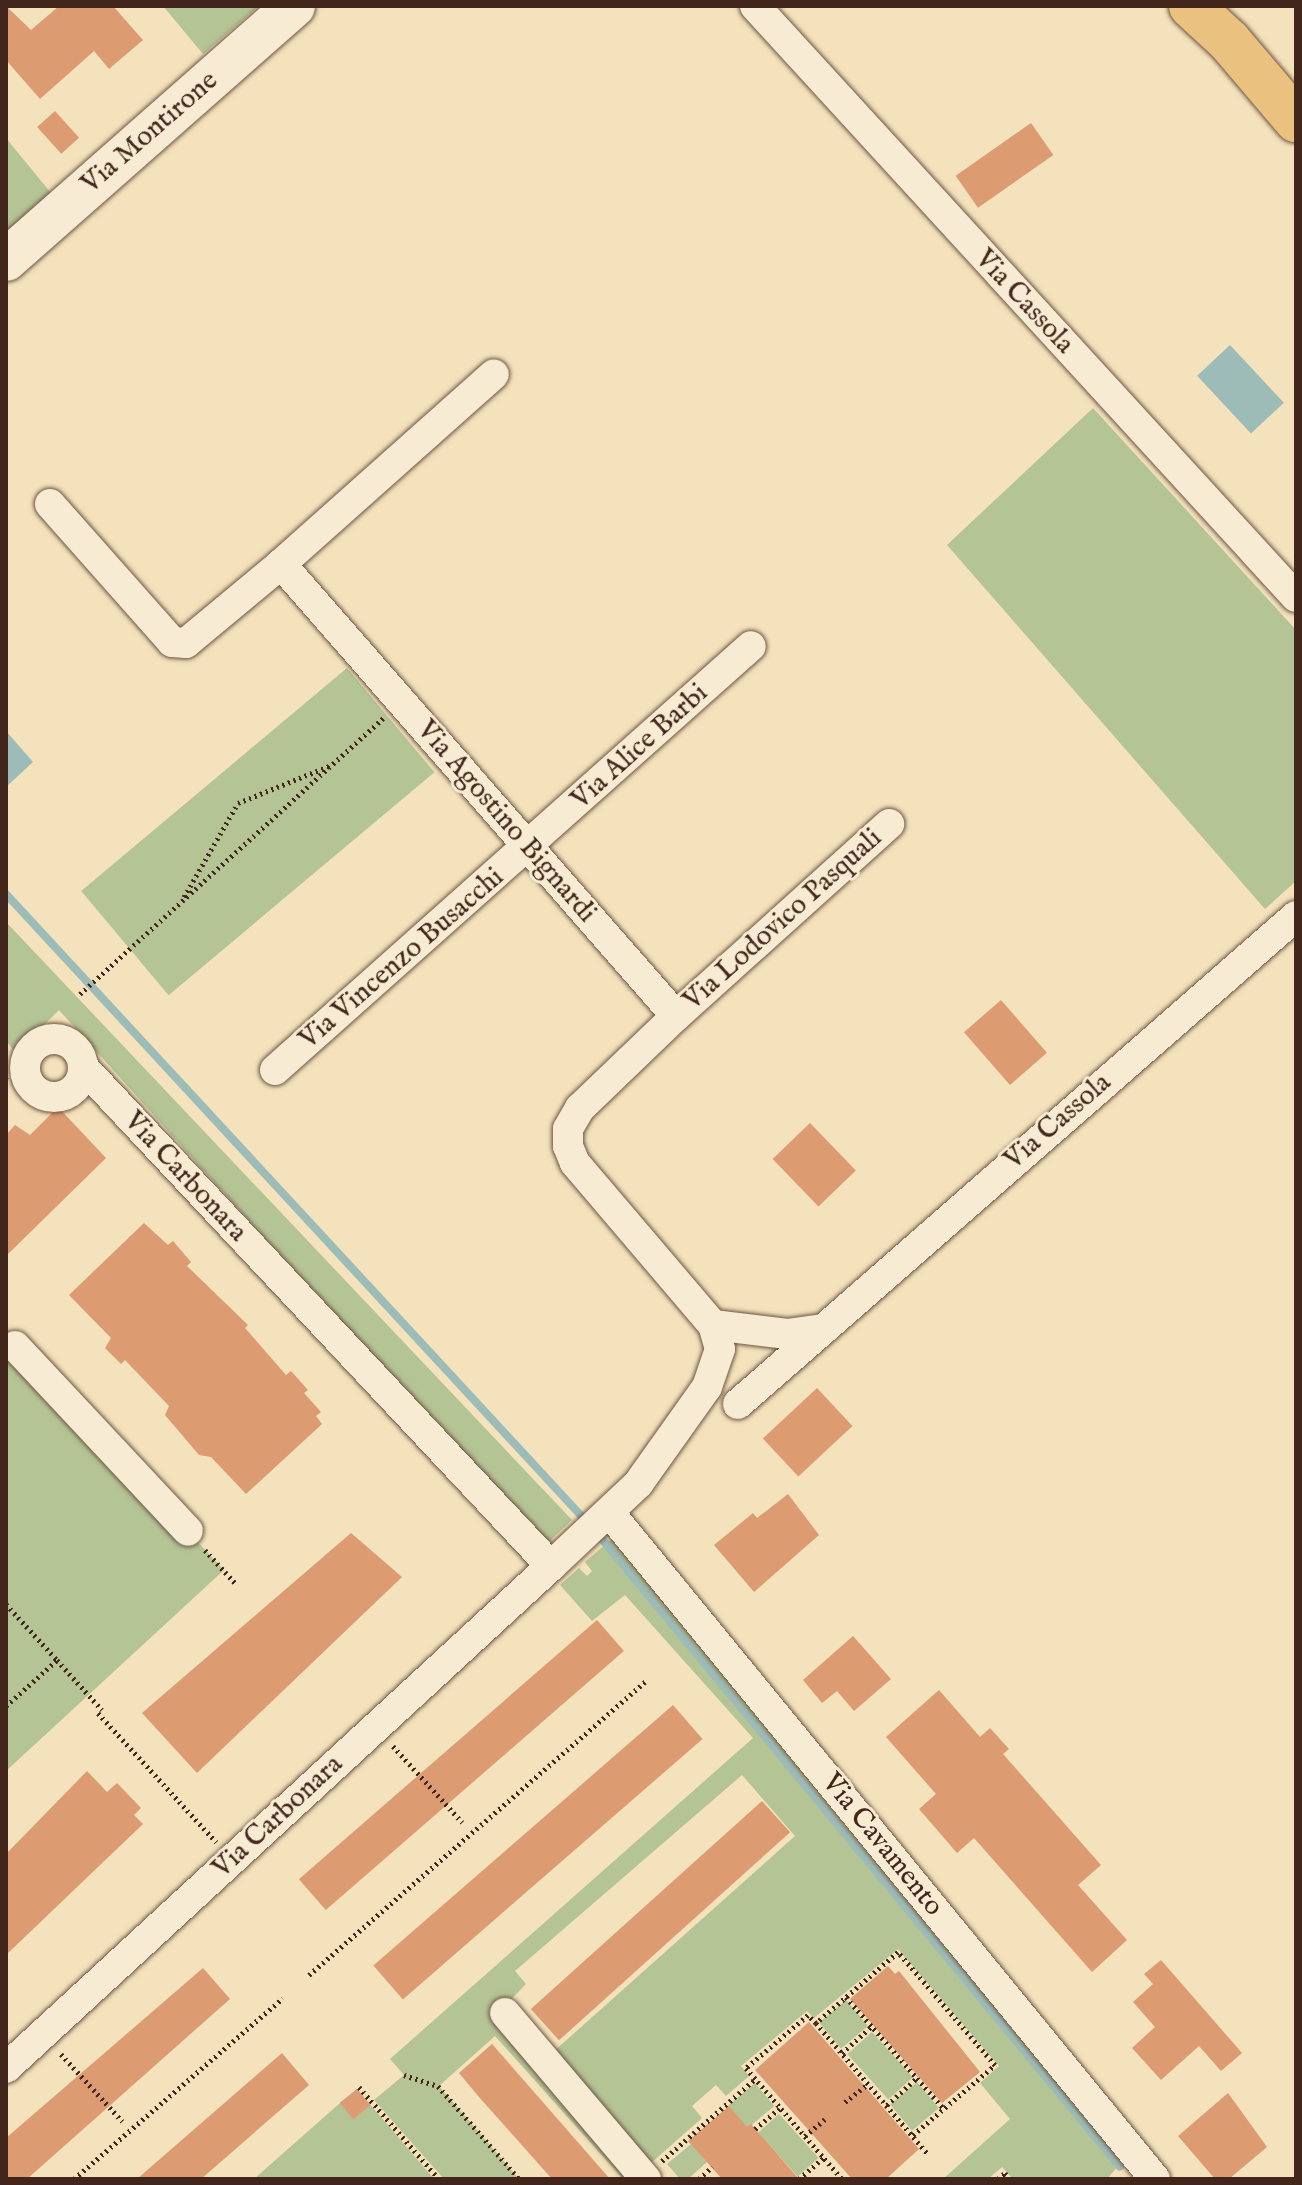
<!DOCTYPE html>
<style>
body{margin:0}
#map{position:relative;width:1302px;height:2185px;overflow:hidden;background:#f3e2bb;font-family:"IM FELL English",serif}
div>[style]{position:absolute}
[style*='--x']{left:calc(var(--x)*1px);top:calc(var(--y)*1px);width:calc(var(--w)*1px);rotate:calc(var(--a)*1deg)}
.green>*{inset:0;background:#b4c495;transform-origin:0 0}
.water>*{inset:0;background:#9dbcb7;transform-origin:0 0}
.stream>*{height:8px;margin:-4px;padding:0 4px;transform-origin:4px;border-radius:4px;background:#9dbcb7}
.building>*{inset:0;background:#dc9b71;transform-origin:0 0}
.path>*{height:5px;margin-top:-2.5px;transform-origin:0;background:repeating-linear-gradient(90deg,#42261b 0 2px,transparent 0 6px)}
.roads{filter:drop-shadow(0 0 2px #6e5543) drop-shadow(0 0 2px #6e5543)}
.street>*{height:30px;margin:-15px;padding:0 15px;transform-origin:15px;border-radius:15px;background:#f7ecd3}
.street>.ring{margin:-15px;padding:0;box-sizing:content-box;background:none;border:30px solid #f7ecd3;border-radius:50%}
.secondary>*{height:42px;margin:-21px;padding:0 21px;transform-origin:21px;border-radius:21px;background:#f7ecd3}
.primary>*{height:44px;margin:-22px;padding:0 22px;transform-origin:22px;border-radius:22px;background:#eac17e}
span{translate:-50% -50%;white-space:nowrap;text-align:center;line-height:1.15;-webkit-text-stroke:6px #f7ecd3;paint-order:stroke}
.street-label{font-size:28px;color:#42261b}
.frame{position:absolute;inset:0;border:8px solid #42261b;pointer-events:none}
</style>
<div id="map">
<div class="green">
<i style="clip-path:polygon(163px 6px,259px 6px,203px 54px)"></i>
<i style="clip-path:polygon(6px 138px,64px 209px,6px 260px)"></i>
<i style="clip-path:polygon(1093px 408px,1296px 630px,1296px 881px,1265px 909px,947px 545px)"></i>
<i style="left:347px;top:668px;width:136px;height:347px;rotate:50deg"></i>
<i style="clip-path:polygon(6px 922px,572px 1520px,543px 1547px,59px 1010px,16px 1053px,6px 1041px)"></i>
<i style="clip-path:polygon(6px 1338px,224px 1570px,6px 1771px)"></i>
<i style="clip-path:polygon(615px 1536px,1123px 2160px,1107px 2179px,1013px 2179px,1002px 2167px,988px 2179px,943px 2179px,1010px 2119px,980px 2083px,999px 2066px,898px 1949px,814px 2018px,807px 2011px,741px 2066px,749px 2076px,726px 2096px,716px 2085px,692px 2106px,702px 2118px,651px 2163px,552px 2053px,795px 1836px,742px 1775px,515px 1971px,526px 1984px,498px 2013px,500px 2031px,632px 2179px,623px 2179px,495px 2036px,439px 2086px,519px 2179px,444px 2179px,374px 2100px,404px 2075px,390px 2059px,753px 1738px,625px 1595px,592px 1621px,560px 1585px,579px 1568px,587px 1576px,592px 1571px,585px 1562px)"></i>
<i style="left:846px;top:2000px;width:34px;height:35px;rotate:50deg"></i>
<i style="left:872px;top:2032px;width:61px;height:33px;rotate:48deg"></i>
<i style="left:917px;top:2082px;width:34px;height:35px;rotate:50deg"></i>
<i style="left:755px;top:2083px;width:30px;height:35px;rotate:50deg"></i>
<i style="clip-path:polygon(357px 2089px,434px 2179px,254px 2179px,340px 2103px)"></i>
<i style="left:779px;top:2114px;width:59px;height:28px;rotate:48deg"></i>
<i style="clip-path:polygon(691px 2144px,707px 2162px,688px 2179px,680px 2179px,667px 2164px)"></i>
</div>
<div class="water">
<i style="left:1230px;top:345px;width:79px;height:45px;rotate:47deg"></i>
<i style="clip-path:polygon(6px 731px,33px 762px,6px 787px)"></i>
</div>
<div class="stream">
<i style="--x:6;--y:894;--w:856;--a:47.23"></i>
<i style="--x:596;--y:1532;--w:823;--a:50.47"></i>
</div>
<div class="building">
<i style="clip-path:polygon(6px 6px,31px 30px,59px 6px,113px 6px,143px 40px,109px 69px,94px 51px,40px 99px,6px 60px)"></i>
<i style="left:55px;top:111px;width:36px;height:24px;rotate:48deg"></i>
<i style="left:1031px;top:123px;width:39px;height:92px;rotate:55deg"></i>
<i style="left:1001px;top:1000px;width:70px;height:49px;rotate:49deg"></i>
<i style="clip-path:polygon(58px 1107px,106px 1158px,6px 1256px,6px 1135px,15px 1125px,30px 1135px)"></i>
<i style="left:810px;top:1123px;width:66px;height:52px;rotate:46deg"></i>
<i style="clip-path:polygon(144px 1223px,168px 1245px,173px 1241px,191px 1262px,187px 1266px,248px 1325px,245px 1328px,286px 1375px,291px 1371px,308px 1390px,304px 1393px,321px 1412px,316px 1416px,322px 1424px,246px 1494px,211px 1457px,199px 1455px,165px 1415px,169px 1406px,125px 1360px,121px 1364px,105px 1348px,111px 1338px,69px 1295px)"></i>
<i style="left:817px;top:1388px;width:52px;height:74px;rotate:47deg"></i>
<i style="clip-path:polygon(788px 1494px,819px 1535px,754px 1592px,714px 1545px,753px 1513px,757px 1518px)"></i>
<i style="clip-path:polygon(351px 1533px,402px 1577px,197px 1773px,142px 1713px)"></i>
<i style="left:597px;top:1620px;width:41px;height:395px;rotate:49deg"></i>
<i style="clip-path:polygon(853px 1636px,891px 1679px,854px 1711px,837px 1691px,822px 1703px,803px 1680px)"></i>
<i style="clip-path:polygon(939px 1690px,980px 1737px,990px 1728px,1009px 1749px,1003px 1754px,1101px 1865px,1078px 1885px,1127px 1940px,1092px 1972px,974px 1838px,957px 1853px,919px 1809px,936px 1794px,886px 1737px)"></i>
<i style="left:673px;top:1705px;width:45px;height:397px;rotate:49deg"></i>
<i style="clip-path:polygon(87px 1771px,107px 1792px,117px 1783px,141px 1808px,134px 1815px,143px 1824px,6px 1955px,6px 1854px)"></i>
<i style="left:762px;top:1801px;width:42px;height:311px;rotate:48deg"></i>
<i style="clip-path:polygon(1161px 1960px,1242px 2053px,1221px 2071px,1199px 2046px,1161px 2080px,1132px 2048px,1155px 2027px,1133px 2002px,1153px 1984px,1144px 1974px)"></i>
<i style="clip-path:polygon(888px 1966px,895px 1974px,899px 1971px,980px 2072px,942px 2103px,850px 1999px)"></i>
<i style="clip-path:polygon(203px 1968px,230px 1999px,27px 2179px,6px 2179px,6px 2138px)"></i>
<i style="clip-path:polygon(809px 2022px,919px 2149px,886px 2179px,852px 2179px,755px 2070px)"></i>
<i style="clip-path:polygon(492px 2044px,610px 2179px,552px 2179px,479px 2097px,459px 2073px)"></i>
<i style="clip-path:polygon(282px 2053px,309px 2085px,201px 2179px,137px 2179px)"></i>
<i style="left:357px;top:2089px;width:21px;height:22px;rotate:51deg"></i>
<i style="clip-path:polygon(1228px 2093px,1267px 2147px,1229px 2179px,1215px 2179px,1178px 2136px)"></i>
<i style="clip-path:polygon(729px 2106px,747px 2127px,751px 2124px,799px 2179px,722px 2179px,688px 2141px)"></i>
</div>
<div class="path">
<i style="--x:184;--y:897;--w:108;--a:-60.1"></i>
<i style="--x:238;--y:803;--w:98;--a:-22.1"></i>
<i style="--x:80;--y:994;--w:410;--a:-42.3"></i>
<i style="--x:6;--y:1076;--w:20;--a:-15"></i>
<i style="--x:205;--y:1550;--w:47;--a:47.6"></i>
<i style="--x:6;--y:1604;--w:76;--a:47.7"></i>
<i style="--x:6;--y:1706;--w:69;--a:-42"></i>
<i style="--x:57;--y:1660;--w:67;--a:48"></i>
<i style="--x:98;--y:1713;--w:175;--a:47.5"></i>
<i style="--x:393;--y:1746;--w:103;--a:47.8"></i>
<i style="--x:309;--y:1975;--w:447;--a:-41.1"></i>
<i style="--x:846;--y:1997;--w:149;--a:48.8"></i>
<i style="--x:816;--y:2023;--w:11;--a:-135"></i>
<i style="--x:808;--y:2015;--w:82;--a:139.5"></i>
<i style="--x:746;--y:2068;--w:147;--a:49.1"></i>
<i style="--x:842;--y:2053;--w:40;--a:-42"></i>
<i style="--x:61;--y:2054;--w:91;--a:47.7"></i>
<i style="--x:404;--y:2075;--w:36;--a:18"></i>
<i style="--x:438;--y:2086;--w:123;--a:48.9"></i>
<i style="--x:359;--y:2087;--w:122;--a:49"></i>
<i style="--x:845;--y:2102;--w:29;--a:-38"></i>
<i style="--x:887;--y:2105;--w:42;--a:-42.1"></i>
<i style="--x:755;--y:2129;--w:33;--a:-40"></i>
<i style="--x:913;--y:2135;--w:108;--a:-40.5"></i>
<i style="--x:995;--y:2065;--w:149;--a:-130.6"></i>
<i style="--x:898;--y:1952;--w:108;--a:139.1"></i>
<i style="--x:816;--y:2023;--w:172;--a:49.5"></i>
<i style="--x:805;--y:2136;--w:26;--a:-40"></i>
<i style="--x:662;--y:2161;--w:125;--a:-41.4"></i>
<i style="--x:74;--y:2179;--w:276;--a:-40.9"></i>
<i style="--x:699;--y:2179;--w:18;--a:-43"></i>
<i style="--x:799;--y:2179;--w:33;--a:-41"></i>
<i style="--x:998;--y:2179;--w:9;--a:-41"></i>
<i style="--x:1005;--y:2173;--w:8;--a:50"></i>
</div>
<div class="roads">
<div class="street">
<i style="--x:755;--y:6;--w:801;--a:47.53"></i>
<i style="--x:50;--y:504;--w:184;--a:48.5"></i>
<i style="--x:172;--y:642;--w:14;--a:4"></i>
<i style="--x:186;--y:643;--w:124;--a:-39.7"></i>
<i style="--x:281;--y:564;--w:600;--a:48.85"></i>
<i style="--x:676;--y:1016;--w:133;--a:136.2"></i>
<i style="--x:580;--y:1108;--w:24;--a:120"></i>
<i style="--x:568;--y:1129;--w:17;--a:90"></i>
<i style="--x:568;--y:1146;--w:18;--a:68"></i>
<i style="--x:575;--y:1163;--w:213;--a:49.6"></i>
<i style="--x:281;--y:564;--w:285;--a:-41.7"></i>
<i style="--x:676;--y:1016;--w:287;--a:-42"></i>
<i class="ring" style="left:25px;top:1039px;width:28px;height:28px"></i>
<i style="--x:275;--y:1070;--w:637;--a:-41.69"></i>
<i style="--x:15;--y:1346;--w:253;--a:46.9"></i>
<i style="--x:738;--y:1404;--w:741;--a:-41.17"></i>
<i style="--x:609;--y:1512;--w:862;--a:50.7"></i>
<i style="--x:551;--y:1566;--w:120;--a:-43.3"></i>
<i style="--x:638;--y:1484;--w:119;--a:-54.6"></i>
<i style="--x:707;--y:1387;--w:40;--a:-71.1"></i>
<i style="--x:720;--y:1349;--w:25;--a:-106"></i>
<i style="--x:713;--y:1325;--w:75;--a:6.9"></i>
<i style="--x:787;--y:1334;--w:34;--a:-8"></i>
<i style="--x:505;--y:2013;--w:218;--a:49.7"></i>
<i style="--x:6;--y:2068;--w:741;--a:-42.65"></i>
<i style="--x:551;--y:1566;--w:684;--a:-133.16"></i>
</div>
<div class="secondary">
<i style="--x:6;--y:260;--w:384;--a:-41.4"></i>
</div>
<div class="primary">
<i style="--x:1191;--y:6;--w:52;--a:42.6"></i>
<i style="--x:1229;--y:41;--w:104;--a:49.7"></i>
</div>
</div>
<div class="street-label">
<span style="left:150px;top:133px;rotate:-41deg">Via Montirone</span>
<span style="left:1024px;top:302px;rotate:47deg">Via Cassola</span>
<span style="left:640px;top:747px;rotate:-42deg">Via Alice Barbi</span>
<span style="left:506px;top:822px;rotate:49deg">Via Agostino Bignardi</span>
<span style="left:783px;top:920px;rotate:-42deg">Via Lodovico Pasquali</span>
<span style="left:402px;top:959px;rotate:-41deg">Via Vincenzo Busacchi</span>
<span style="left:1058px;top:1122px;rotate:-41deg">Via Cassola</span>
<span style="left:185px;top:1177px;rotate:47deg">Via Carbonara</span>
<span style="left:278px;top:1817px;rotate:-43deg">Via Carbonara</span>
<span style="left:882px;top:1845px;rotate:51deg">Via Cavamento</span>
</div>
<div class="frame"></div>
</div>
